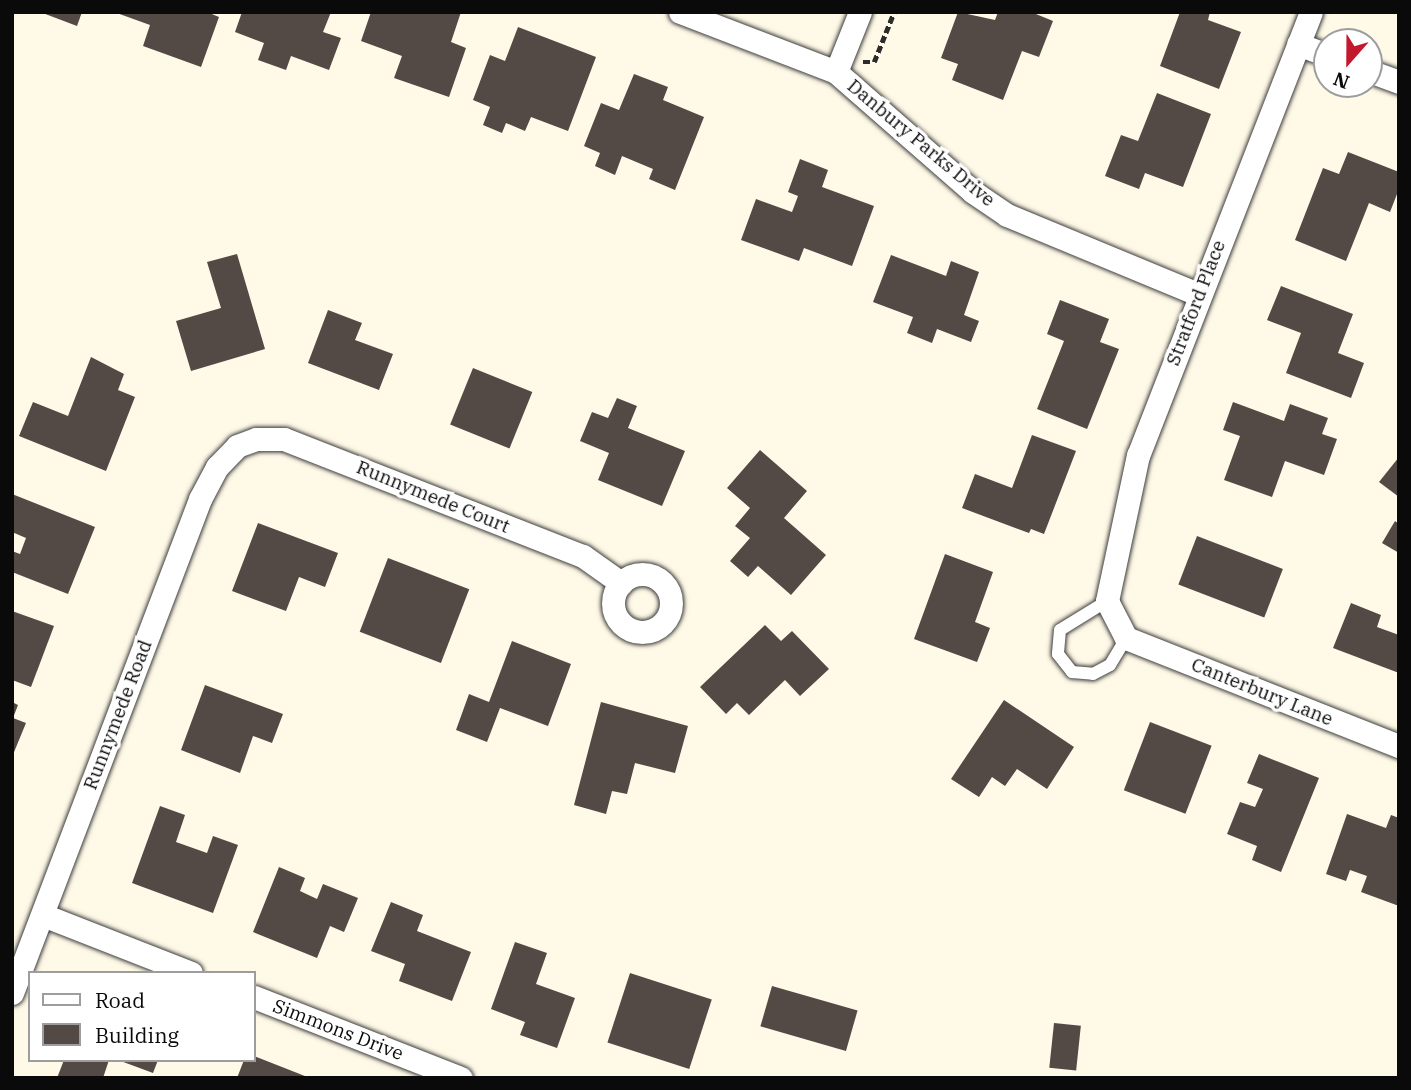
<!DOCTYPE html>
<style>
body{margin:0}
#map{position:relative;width:1411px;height:1090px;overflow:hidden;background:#fff9e7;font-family:"IBM Plex Serif",serif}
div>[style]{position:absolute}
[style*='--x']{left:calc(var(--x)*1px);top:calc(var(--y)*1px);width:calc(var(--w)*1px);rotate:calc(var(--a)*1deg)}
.building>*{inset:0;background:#534a46;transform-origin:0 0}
.path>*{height:4.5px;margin-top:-2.25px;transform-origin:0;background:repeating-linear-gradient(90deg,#2c2c2c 0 7px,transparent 0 10.5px)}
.roads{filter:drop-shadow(0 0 2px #3d3d3d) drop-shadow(0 0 2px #3d3d3d)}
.lane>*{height:12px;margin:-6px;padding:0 6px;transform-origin:6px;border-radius:6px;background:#fff}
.street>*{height:23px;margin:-11.5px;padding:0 11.5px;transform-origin:11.5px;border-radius:11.5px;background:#fff}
.street>.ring{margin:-11.5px;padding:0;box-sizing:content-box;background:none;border:23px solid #fff;border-radius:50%}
span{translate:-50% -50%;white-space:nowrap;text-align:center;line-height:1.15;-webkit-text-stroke:7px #fff;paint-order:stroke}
.street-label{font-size:19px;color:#0a0a0a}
.frame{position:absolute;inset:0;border:14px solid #0a0a0a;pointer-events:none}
.legend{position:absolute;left:28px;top:971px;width:228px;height:91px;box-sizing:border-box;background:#fff;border:2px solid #9d9d9d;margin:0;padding:9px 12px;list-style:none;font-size:21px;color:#0a0a0a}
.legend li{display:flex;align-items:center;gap:14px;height:35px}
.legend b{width:35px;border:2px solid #9d9d9d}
.north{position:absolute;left:1313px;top:28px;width:70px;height:70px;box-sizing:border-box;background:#fff;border:2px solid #9d9d9d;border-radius:50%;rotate:201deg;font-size:19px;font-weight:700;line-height:28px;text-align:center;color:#0a0a0a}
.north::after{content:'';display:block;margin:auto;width:24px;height:32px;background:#c3192c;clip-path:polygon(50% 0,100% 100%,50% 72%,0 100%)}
</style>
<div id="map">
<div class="building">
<i style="clip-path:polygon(40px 12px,82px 12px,77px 26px)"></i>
<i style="clip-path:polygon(114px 12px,207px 12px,219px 17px,201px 67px,143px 46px,150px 25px)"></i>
<i style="clip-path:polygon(242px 12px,331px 12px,323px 32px,341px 38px,329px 70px,291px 56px,286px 70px,258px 60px,264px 43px,235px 32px)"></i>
<i style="clip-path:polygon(371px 12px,461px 12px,451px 42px,466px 48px,449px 97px,394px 78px,402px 56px,361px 41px)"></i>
<i style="clip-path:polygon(958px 12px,995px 20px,998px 12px,1031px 12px,1053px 21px,1039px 57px,1022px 51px,1003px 100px,952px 80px,958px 64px,941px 58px)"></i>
<i style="clip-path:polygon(1180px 12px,1210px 12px,1208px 20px,1241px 32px,1219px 89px,1160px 66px)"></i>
<i style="clip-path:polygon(518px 27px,596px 57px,568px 131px,531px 117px,525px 131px,506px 123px,502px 133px,483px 125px,490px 107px,473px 100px,490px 55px,505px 61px)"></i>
<i style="clip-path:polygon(634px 74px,668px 87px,663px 100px,704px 117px,675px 190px,649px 179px,653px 169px,622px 156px,615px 175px,595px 166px,600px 153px,584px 146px,601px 103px,619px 110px)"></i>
<i style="clip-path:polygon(1157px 93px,1211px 114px,1183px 187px,1145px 173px,1139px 189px,1105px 176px,1121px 135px,1138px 141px)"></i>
<i style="clip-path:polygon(1348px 152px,1399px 172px,1399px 189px,1390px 212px,1369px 203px,1346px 261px,1295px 240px,1323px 168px,1339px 174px)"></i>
<i style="clip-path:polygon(800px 159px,828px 170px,822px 187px,874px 206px,852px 266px,804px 248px,799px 261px,741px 240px,756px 199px,792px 212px,798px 196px,788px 192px)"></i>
<i style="clip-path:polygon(237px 254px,265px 349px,191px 371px,176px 321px,221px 308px,207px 262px)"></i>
<i style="clip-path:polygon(891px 255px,946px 276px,951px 261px,979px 272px,964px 315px,979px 321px,971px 342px,937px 329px,932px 343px,907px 333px,913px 317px,873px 302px)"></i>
<i style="clip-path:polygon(1281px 286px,1353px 314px,1338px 353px,1364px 363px,1351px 398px,1286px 373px,1301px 333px,1267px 320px)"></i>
<i style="clip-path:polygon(1060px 300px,1109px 319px,1100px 342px,1119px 349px,1087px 429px,1037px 409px,1064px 341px,1047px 334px)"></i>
<i style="clip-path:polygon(328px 310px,362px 323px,355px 340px,393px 354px,379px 390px,308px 363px)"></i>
<i style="clip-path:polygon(91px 357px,124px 374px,118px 390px,135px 397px,106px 471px,19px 436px,33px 402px,68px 416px)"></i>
<i style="left:473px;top:368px;width:64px;height:61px;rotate:22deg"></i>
<i style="clip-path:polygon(617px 398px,637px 406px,628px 428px,685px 451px,662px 506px,598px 480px,609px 453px,580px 441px,592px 412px,608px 418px)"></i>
<i style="clip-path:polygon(1233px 402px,1284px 421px,1290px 404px,1328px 418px,1322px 434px,1337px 439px,1324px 475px,1285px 461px,1272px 497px,1224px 480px,1240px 436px,1223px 430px)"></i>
<i style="clip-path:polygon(1032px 435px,1076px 451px,1044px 534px,1031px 529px,1029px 533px,962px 508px,975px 474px,1012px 488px)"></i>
<i style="clip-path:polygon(760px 450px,807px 491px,784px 518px,826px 555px,791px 595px,758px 566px,748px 577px,730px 561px,750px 538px,735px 526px,750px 508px,727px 488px)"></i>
<i style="clip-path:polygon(1399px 457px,1399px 497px,1379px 482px)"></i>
<i style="clip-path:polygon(12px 494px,95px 527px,68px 594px,12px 572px,12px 551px,20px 554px,26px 538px,12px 532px)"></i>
<i style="clip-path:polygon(1395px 521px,1399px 524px,1399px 553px,1382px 543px)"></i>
<i style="clip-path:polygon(258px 523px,338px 553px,325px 587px,299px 577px,286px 611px,232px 591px)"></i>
<i style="left:1197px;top:536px;width:92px;height:52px;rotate:21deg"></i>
<i style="clip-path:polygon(945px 554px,993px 572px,975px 622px,990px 628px,977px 662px,914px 639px)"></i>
<i style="left:388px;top:558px;width:87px;height:79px;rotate:21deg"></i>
<i style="clip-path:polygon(1351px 603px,1381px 615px,1377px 627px,1399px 635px,1399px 673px,1333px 648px)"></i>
<i style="clip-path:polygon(12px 611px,54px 626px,31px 687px,12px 680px)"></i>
<i style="clip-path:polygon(765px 625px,781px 641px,792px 631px,829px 669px,800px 696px,785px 680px,749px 715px,737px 703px,726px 714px,700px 687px)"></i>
<i style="clip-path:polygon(512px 641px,571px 664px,548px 726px,500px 708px,487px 742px,456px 730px,469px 694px,489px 702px)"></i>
<i style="clip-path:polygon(205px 685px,283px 714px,272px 743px,253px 736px,240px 773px,181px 750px)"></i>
<i style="clip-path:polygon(1004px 700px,1074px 747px,1047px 789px,1017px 769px,1005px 786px,992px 777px,979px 797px,951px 779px)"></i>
<i style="clip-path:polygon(12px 702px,18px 705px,13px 718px,26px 723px,12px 757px)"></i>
<i style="clip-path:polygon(601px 702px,688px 726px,675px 773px,635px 763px,627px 794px,612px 791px,606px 814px,574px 805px)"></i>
<i style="left:1150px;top:722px;width:66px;height:73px;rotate:21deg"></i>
<i style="clip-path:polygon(1259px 754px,1319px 778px,1281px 872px,1252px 860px,1257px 846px,1227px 834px,1240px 802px,1255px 807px,1263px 789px,1247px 783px)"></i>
<i style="clip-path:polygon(160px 806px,185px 815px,176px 842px,207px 853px,213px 836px,238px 845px,213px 913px,132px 883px)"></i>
<i style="clip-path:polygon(1347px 814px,1386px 828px,1391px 815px,1399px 818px,1399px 906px,1361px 892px,1367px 876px,1350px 870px,1346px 881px,1326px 874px)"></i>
<i style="clip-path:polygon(279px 867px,305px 878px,300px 891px,317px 899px,323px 884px,358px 898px,344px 932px,330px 926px,317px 958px,253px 932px)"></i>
<i style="clip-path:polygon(391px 902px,423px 915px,417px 931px,471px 952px,452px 1001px,399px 981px,405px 964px,371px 951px)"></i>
<i style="clip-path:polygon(515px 942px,547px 953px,536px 984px,575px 998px,557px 1048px,520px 1035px,525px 1022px,491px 1009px)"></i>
<i style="left:630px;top:973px;width:86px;height:73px;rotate:18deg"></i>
<i style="left:772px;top:986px;width:89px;height:42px;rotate:16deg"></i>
<i style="left:1054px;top:1023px;width:27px;height:45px;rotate:6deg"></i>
<i style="clip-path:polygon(254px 1056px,310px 1078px,237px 1078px,244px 1060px,254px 1060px)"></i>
<i style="clip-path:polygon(64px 1060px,109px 1060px,103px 1078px,57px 1078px)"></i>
<i style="clip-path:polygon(118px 1060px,158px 1060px,153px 1073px)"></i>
</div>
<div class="path">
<i style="--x:863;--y:62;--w:11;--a:0"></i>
<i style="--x:874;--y:62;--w:54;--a:-68.2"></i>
</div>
<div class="roads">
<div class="lane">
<i style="--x:1107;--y:601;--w:55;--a:148.3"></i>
<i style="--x:1060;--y:630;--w:24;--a:95"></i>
<i style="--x:1058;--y:654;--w:23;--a:52"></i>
<i style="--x:1072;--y:672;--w:21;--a:5"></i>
<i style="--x:1093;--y:674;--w:19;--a:-28"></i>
<i style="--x:1110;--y:665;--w:31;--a:-59"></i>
</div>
<div class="street">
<i style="--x:680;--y:12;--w:167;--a:21"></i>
<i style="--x:836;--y:72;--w:182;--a:41.2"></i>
<i style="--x:973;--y:192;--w:41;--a:34.1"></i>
<i style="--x:1007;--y:215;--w:207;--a:22.5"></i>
<i style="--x:1311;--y:12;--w:476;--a:111.3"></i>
<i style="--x:1138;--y:455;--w:149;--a:102"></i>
<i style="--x:1107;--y:601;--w:42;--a:62.8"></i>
<i style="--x:1126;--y:638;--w:294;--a:21.6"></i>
<i style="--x:1298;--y:44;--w:31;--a:21"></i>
<i style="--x:1369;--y:71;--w:32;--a:20"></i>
<i style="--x:836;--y:72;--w:65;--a:-68.2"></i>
<i class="ring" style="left:613px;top:574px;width:35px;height:35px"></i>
<i style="--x:43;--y:915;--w:159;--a:21.4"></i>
<i style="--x:12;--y:993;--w:529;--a:-69.16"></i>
<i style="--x:200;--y:499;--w:36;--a:-62"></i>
<i style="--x:217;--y:467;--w:29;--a:-46"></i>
<i style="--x:237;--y:446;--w:20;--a:-20"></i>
<i style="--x:256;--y:439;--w:28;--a:0"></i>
<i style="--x:284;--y:439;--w:321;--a:21.4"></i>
<i style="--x:583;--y:556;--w:47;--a:35.4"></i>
<i style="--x:254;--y:997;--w:222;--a:21.4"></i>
</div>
</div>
<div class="street-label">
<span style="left:921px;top:143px;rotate:40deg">Danbury Parks Drive</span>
<span style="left:1196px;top:303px;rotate:-69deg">Stratford Place</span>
<span style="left:433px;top:497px;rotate:22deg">Runnymede Court</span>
<span style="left:1262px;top:692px;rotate:22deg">Canterbury Lane</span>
<span style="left:118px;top:715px;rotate:-69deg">Runnymede Road</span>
<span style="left:338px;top:1030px;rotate:21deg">Simmons Drive</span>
</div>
<div class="frame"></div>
<ul class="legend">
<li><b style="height:9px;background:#fff"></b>Road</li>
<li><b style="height:19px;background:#534a46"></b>Building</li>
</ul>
<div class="north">N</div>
</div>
